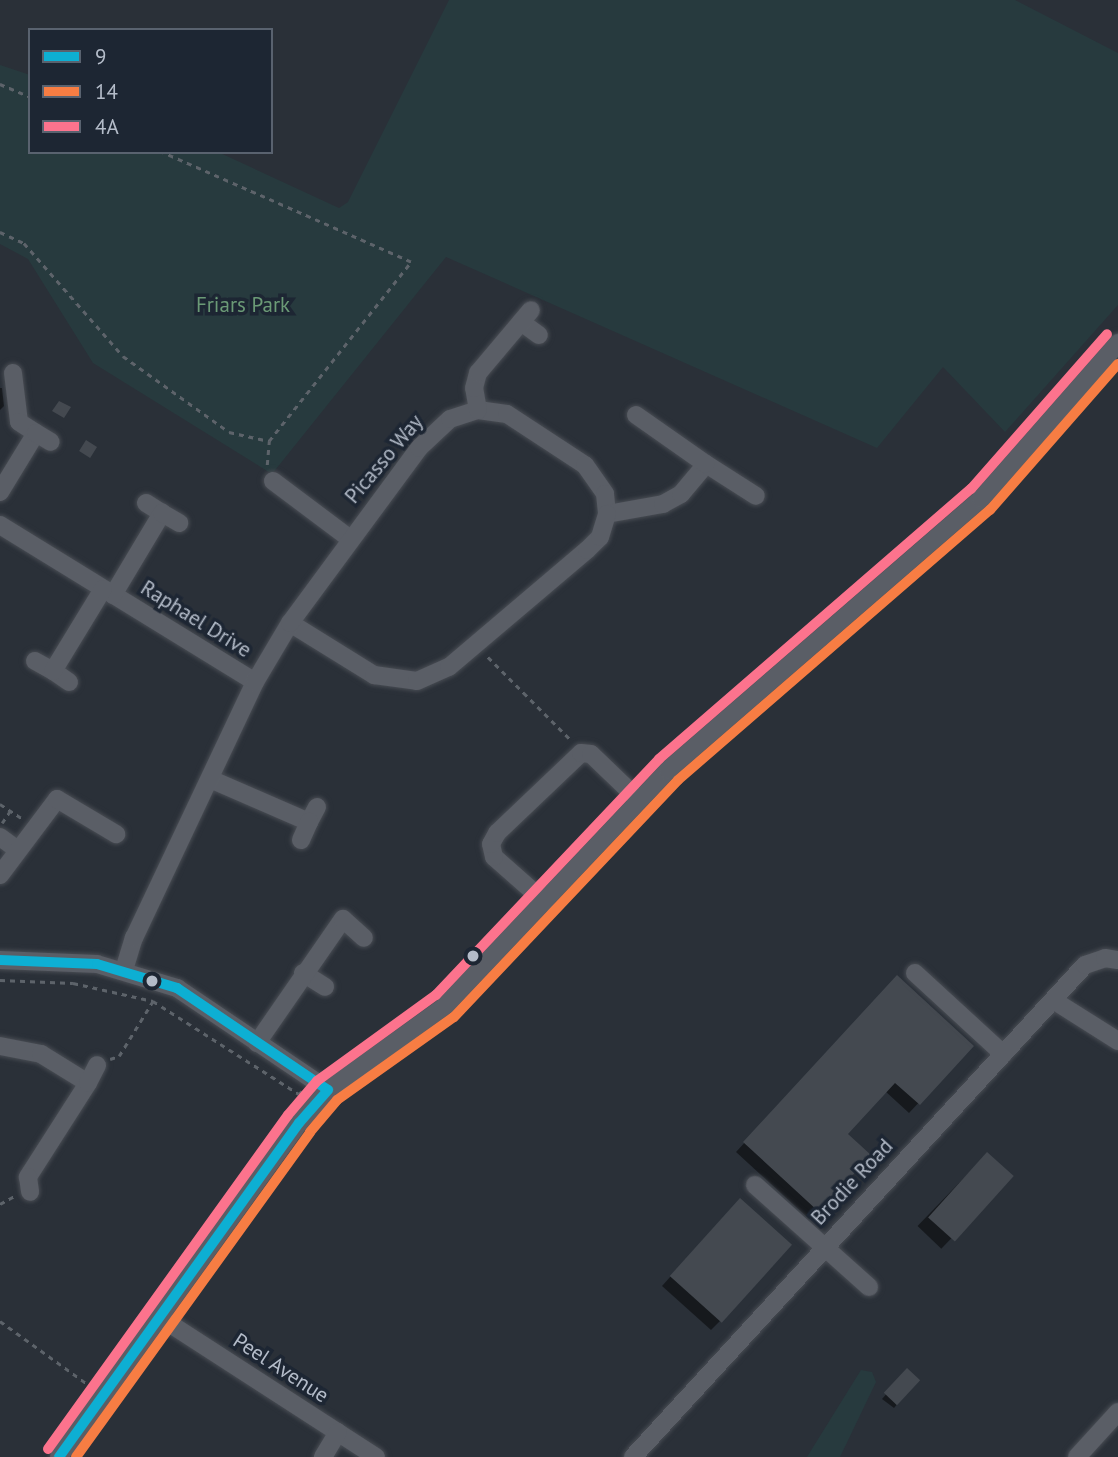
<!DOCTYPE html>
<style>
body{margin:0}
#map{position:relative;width:1118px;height:1457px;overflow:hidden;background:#2a3038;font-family:"PT Sans",sans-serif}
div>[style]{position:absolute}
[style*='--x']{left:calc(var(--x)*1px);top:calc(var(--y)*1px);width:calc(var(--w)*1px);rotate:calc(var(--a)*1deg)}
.green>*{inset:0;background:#273a3e}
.shadow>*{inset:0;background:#0007;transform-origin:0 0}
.building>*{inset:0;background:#444950;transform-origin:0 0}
.path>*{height:2.5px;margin-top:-1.25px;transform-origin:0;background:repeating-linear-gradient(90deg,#5d636a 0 5px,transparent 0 10px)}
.roads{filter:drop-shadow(0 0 2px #484c53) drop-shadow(0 0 2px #484c53)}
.minor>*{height:18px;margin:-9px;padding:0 9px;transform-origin:9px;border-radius:9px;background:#5a5e66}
.bus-1>*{height:10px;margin:-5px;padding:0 5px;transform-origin:5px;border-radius:5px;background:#0dafd3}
.bus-2>*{height:10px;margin:-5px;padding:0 5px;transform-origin:5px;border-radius:5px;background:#f77d43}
.bus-3>*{height:10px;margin:-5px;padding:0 5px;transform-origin:5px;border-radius:5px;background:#fc738d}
.dots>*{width:19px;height:19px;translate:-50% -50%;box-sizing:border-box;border:4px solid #1d2633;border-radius:50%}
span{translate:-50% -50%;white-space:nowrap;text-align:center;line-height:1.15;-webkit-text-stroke:7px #1d2633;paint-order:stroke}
.park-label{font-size:21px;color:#6b9a76}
.street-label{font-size:21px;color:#b4bcc9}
.legend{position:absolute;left:28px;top:28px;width:245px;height:126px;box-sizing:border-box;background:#1d2633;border:2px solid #59626f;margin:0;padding:9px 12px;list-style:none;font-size:21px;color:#b4bcc9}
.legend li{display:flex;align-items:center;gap:14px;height:35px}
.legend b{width:35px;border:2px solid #59626f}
</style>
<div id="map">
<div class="green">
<i style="clip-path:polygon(449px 0,1015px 0,1118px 53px,1118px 305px,1005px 432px,943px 367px,877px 448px,446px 257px,272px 474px,93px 363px,28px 259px,0 244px,0 65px,30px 75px,30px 152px,218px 152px,339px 208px,348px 202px)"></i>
<i style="clip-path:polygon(861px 1370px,872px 1372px,876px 1382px,840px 1457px,807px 1457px)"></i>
</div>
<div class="shadow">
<i style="clip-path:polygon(2px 388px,4px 406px,0 410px,0 388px)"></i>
<i style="clip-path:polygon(888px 987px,972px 1046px,909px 1113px,885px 1091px,846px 1134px,818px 1210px,809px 1219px,736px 1152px)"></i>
<i style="left:987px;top:1154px;width:33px;height:100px;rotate:44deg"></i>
<i style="clip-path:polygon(731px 1209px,720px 1321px,711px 1330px,662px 1286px)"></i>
<i style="clip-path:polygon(903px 1375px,918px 1380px,894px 1408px,882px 1399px)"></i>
</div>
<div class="building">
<i style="clip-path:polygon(59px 401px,71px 407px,64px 418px,52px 411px)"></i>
<i style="left:86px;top:440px;width:13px;height:13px;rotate:32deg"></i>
<i style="clip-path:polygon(897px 975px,974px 1046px,920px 1105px,895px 1083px,848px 1134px,871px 1155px,819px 1212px,743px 1142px)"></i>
<i style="left:987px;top:1152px;width:36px;height:88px;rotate:42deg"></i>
<i style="left:740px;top:1198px;width:70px;height:105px;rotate:42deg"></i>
<i style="left:907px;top:1368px;width:18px;height:34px;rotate:43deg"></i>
</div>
<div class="path">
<i style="--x:0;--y:84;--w:33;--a:23"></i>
<i style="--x:0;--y:232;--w:26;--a:25"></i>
<i style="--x:24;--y:243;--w:150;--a:48.8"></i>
<i style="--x:123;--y:356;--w:130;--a:35.6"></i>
<i style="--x:229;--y:432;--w:41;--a:12.7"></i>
<i style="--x:269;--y:441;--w:228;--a:-51.6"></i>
<i style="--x:411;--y:262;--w:272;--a:-156.2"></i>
<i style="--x:267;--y:465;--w:24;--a:-85"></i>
<i style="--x:488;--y:657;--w:119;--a:45"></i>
<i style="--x:0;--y:804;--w:27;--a:33"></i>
<i style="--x:2;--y:823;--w:14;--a:-56"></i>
<i style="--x:0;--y:980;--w:73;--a:2.4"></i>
<i style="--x:73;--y:983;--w:82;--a:12.7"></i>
<i style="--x:153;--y:1001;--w:173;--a:32.5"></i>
<i style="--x:299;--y:1094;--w:4;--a:-45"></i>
<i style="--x:110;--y:1059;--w:9;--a:-18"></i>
<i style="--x:119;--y:1056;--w:65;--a:-58.3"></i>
<i style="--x:0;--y:1204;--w:18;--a:-29"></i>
<i style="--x:0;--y:1321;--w:111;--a:35.8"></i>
</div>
<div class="roads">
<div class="minor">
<i style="--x:521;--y:322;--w:22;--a:36"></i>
<i style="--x:13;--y:373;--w:49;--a:83"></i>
<i style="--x:19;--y:422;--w:20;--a:33"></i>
<i style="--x:478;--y:410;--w:29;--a:8"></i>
<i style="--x:507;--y:414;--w:93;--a:33.2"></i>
<i style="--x:585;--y:465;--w:35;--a:55"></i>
<i style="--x:605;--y:494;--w:20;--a:84"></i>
<i style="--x:607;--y:514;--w:57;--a:-10.1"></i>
<i style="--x:663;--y:504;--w:21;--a:-29"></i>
<i style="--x:681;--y:494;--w:39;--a:-50"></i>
<i style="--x:706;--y:464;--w:59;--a:32.6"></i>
<i style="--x:636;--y:415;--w:85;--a:35"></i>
<i style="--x:273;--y:481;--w:95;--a:36.9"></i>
<i style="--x:0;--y:492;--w:69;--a:-58.6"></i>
<i style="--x:36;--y:433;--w:17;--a:31"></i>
<i style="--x:146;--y:503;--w:19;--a:32"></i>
<i style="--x:0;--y:525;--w:299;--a:31.6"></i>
<i style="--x:113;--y:595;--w:96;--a:-59.1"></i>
<i style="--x:162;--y:513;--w:20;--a:30"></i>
<i style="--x:290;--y:623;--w:99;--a:31.8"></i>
<i style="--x:374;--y:675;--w:43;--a:7.9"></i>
<i style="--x:417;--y:681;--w:35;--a:-24"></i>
<i style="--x:449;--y:667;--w:181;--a:-40.3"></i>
<i style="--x:587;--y:550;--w:18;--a:-45"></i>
<i style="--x:600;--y:537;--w:24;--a:-73"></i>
<i style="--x:35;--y:661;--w:21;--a:29"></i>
<i style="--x:69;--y:682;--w:19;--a:-145"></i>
<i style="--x:53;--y:671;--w:96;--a:-58.6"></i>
<i style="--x:210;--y:779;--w:108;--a:23.5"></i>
<i style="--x:309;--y:822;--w:17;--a:-62"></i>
<i style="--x:0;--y:837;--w:22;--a:36"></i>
<i style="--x:301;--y:840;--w:20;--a:-66"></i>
<i style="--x:0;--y:875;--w:95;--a:-53.1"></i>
<i style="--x:57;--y:799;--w:69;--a:30.7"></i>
<i style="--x:545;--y:902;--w:68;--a:-138.6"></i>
<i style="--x:494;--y:857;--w:13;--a:-103"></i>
<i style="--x:491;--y:844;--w:13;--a:-61"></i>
<i style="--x:497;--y:833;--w:116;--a:-43.6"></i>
<i style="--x:581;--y:753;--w:10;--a:6"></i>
<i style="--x:591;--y:754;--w:66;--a:43.8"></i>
<i style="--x:0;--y:960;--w:97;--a:2.4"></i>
<i style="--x:97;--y:964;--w:84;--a:16.7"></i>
<i style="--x:177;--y:988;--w:182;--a:34"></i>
<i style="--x:124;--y:970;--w:34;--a:-73"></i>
<i style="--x:134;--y:938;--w:283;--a:-64.7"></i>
<i style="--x:255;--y:682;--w:69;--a:-59.3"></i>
<i style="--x:290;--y:623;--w:217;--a:-53.6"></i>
<i style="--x:419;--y:448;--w:42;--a:-43.1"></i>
<i style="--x:450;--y:419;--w:29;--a:-18"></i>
<i style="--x:478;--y:410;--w:22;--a:-100"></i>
<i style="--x:474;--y:388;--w:16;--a:-75"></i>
<i style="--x:478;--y:373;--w:82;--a:-49.9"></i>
<i style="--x:303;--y:973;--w:26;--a:32"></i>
<i style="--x:915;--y:973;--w:120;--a:42.6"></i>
<i style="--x:1053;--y:1000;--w:77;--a:32.2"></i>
<i style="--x:257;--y:1043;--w:151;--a:-55.3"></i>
<i style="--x:343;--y:919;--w:28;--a:42"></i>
<i style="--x:0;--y:1046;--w:42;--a:11"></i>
<i style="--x:41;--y:1054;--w:55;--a:31.7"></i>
<i style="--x:88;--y:1083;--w:112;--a:122.6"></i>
<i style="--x:28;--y:1177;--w:15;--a:82"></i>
<i style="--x:88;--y:1083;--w:20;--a:-63"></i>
<i style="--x:755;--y:1185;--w:153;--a:41.8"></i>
<i style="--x:161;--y:1318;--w:256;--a:32.9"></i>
<i style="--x:59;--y:1457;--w:411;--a:-54.3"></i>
<i style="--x:299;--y:1123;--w:44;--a:-48.7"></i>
<i style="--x:328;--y:1090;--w:144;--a:-35.7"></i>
<i style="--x:445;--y:1006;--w:325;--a:-46.6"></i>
<i style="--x:668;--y:770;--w:414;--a:-40.9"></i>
<i style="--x:981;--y:499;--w:208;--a:-48.7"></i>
<i style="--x:323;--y:1457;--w:29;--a:-59"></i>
<i style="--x:633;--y:1457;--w:668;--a:-47.43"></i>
<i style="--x:1085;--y:965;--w:21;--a:-19"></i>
<i style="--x:1105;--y:958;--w:13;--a:9"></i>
<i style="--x:1077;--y:1457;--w:61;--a:-47.7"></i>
</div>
</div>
<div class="bus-1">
<i style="--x:0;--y:960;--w:97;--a:2.4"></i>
<i style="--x:97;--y:964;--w:84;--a:16.7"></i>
<i style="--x:177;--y:988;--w:182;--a:34"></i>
<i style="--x:59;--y:1457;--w:411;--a:-54.3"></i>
<i style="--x:299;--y:1123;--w:44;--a:-48.7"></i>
</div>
<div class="bus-2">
<i style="--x:76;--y:1457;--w:400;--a:-54.2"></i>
<i style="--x:310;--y:1132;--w:42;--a:-49.8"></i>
<i style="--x:337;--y:1100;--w:143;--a:-35.4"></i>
<i style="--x:454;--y:1017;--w:326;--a:-46.6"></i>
<i style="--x:678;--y:780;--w:413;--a:-40.9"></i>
<i style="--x:990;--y:510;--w:194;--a:-48.8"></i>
</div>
<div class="bus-3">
<i style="--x:48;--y:1449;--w:411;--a:-54.3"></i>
<i style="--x:288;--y:1115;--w:45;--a:-49.5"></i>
<i style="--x:317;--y:1081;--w:147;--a:-35.9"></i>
<i style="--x:436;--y:995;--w:325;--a:-46.6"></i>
<i style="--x:659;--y:759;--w:413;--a:-40.9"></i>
<i style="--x:971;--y:489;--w:206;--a:-48.7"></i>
</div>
<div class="dots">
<i style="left:473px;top:956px;background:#b4bcc9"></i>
<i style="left:152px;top:981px;background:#b4bcc9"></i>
</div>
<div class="park-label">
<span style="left:243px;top:305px">Friars Park</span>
</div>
<div class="street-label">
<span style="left:384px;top:459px;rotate:-50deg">Picasso Way</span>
<span style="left:196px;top:619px;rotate:32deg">Raphael Drive</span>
<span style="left:852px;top:1182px;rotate:-47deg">Brodie Road</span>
<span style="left:281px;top:1368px;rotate:33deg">Peel Avenue</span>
</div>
<ul class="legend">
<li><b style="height:9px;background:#0dafd3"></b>9</li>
<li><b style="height:9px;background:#f77d43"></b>14</li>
<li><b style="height:9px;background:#fc738d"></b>4A</li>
</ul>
</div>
